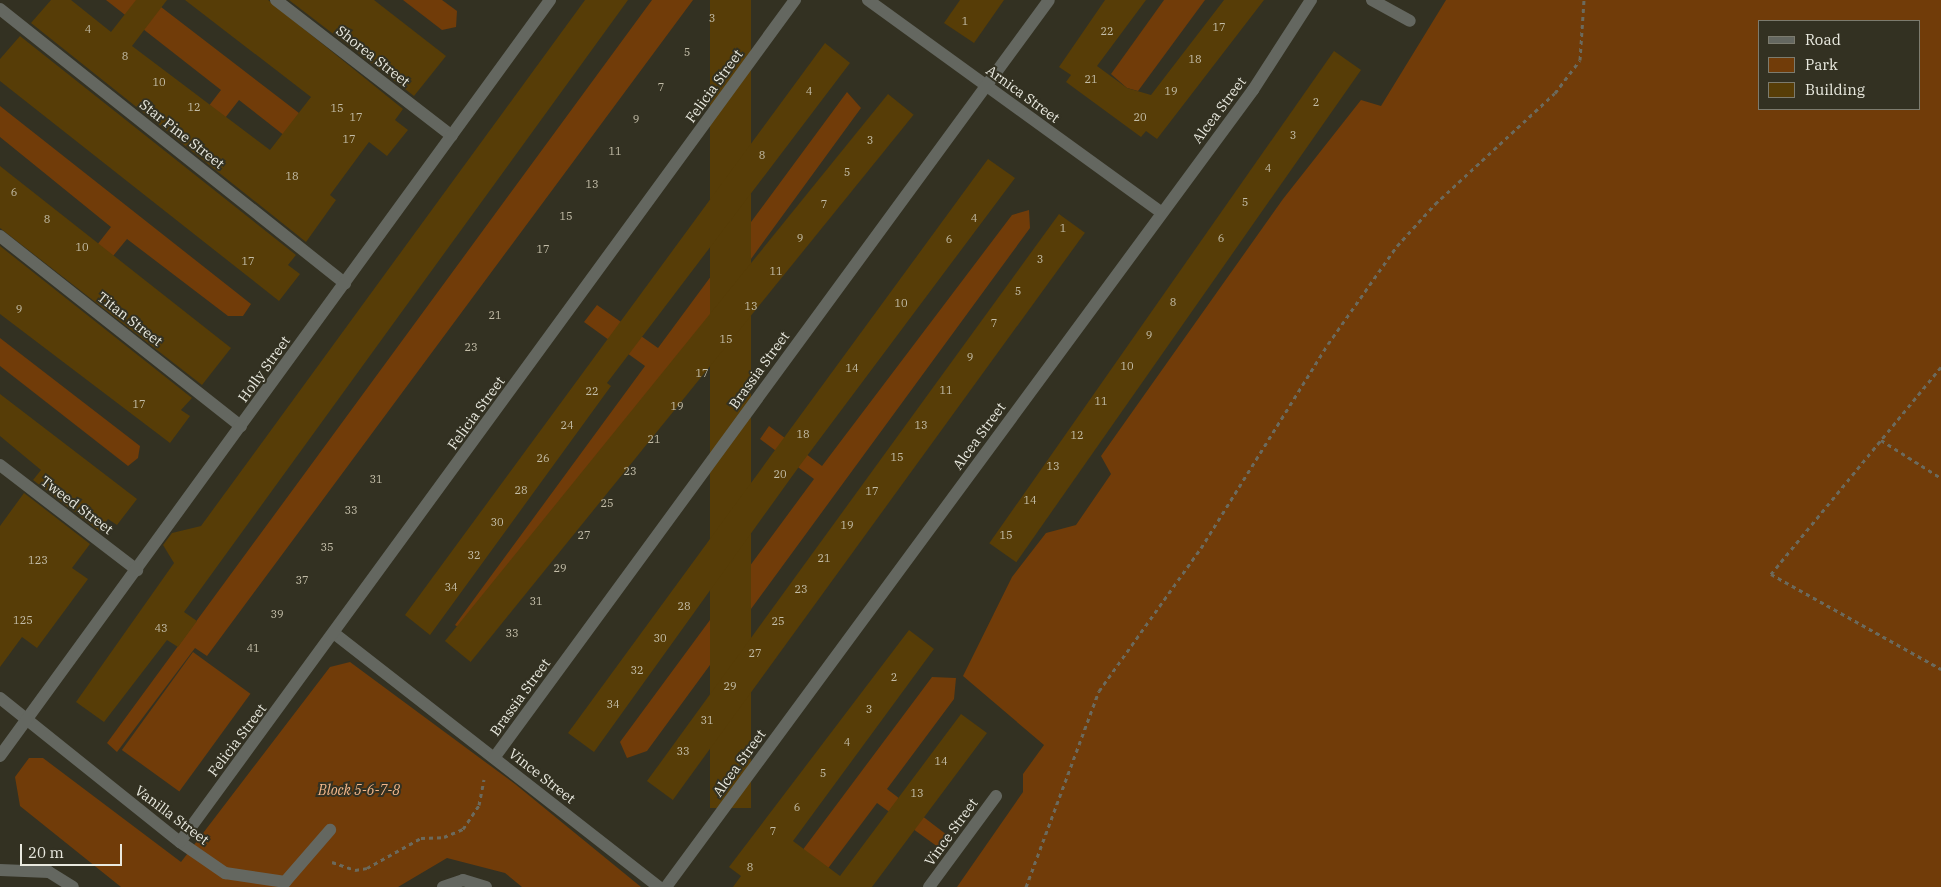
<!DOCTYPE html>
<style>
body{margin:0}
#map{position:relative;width:1941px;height:887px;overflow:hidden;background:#333122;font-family:"IBM Plex Serif",serif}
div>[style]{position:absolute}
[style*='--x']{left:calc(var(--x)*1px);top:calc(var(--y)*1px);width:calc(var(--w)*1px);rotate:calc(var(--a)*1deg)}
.green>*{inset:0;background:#713c09;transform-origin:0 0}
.building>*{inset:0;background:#573d07;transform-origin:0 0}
.path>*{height:3px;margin-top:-1.5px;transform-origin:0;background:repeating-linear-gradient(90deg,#6b6a5d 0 4px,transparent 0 8px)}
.minor>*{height:12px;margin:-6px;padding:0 6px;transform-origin:6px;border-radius:6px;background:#646760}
span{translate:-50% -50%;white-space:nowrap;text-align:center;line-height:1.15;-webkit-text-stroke:4px #333122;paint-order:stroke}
.number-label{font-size:11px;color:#c4bea9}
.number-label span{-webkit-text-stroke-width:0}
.street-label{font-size:14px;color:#e9e9df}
.park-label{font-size:14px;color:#f4b88b;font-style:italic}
.legend{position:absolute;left:1758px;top:20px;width:162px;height:90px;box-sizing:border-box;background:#333122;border:1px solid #7c7b6e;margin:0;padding:6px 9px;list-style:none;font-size:15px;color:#e9e9df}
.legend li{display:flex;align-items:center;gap:10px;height:25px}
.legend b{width:25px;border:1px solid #7c7b6e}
.scale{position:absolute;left:20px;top:844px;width:102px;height:22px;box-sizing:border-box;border:2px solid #e9e9df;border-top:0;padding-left:6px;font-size:15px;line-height:18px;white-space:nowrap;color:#e9e9df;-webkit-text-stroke:4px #333122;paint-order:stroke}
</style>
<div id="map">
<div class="green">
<i style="clip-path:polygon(106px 0,152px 0,355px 156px,331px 172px,239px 100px,201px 149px,185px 137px,221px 90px)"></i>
<i style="clip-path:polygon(403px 0,442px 0,457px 11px,456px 27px,442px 30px)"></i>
<i style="clip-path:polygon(652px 0,693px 0,207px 656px,195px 648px,117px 752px,107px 743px)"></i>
<i style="clip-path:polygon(1164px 0,1205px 0,1138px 91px,1127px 88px,1111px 74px)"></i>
<i style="clip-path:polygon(evenodd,1446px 0,1941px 0,1941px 887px,957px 887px,1023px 792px,1023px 774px,1044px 745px,963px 676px,1012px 577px,1046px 533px,1076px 525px,1111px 474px,1101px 456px,1283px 199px,1361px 100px,1381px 106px,1446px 0,1760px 21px,1920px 21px,1920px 109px,1760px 109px,1760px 21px)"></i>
<i style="clip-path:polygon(847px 92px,861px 108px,477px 635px,468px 634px,455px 625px,645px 366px,584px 322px,597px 305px,658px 348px)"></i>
<i style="clip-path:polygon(0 106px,251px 304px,243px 316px,228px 316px,127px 239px,113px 256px,76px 272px,111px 227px,0 137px)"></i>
<i style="clip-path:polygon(1029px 210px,1030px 228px,647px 751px,627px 758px,620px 742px,814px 479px,760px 439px,769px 426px,822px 466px,1012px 215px)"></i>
<i style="clip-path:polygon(0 338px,140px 446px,138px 458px,128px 466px,0 366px)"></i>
<i style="left:193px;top:652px;width:71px;height:121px;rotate:36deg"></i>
<i style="clip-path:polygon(350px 662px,515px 784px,641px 887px,522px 887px,505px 873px,447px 858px,398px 887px,121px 887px,20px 806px,15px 777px,29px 758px,43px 758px,181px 862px,330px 667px)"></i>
<i style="clip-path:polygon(932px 677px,956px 678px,954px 699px,887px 789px,947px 835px,938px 847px,877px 803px,814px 887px,775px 887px)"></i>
</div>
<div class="building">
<i style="clip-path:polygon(51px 0,71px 0,111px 32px,136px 0,167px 0,132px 46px,270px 150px,311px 97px,185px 0,268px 0,403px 109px,395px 120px,408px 130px,387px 156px,369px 142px,330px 195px,336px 200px,306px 242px,31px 23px)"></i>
<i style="clip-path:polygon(289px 0,374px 0,446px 56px,414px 96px)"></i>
<i style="clip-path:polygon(585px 0,628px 0,184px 612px,197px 621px,178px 647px,167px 640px,104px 722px,76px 702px,174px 563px,163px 545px,172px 533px,201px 526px)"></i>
<i style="left:710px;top:0;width:41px;height:808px"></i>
<i style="clip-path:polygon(960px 0,1004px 0,974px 43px,944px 23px)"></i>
<i style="clip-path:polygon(1105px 0,1146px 0,1097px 66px,1127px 88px,1151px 95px,1224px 0,1264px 0,1157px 139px,1146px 131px,1141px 137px,1066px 82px,1071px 75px,1059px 67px)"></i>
<i style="clip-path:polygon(20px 36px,296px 255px,288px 265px,300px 274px,279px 301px,0 81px,0 59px)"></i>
<i style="clip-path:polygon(825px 43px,850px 63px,607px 383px,611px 386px,430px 635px,405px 615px)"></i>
<i style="left:1334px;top:51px;width:33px;height:601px;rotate:35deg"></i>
<i style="left:888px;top:94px;width:33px;height:704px;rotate:39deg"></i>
<i style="clip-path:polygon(988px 159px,1015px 178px,798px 468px,594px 752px,568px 733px)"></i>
<i style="clip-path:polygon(0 166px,231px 348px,202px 385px,0 228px)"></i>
<i style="left:1059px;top:214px;width:32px;height:701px;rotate:36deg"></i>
<i style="clip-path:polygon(0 246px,192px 398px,181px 410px,190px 416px,170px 443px,0 314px)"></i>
<i style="clip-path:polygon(0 394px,137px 499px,117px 525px,108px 519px,99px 531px,33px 480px,41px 470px,0 436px)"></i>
<i style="clip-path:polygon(24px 493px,90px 544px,72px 568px,88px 579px,37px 648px,22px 637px,0 667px,0 526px)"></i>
<i style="clip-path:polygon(909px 630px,934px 649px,793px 841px,840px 876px,961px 714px,987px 733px,872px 887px,733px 887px,741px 876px,729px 867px)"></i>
</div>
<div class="path">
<i style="--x:1941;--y:367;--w:268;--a:129.4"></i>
<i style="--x:1771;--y:574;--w:195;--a:29.2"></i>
<i style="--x:1881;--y:440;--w:71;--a:32.3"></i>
<i style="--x:332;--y:862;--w:24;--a:19"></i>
<i style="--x:355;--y:870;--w:12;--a:-9"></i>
<i style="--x:367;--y:868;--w:62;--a:-29.1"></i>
<i style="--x:421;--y:838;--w:23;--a:-2"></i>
<i style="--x:444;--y:837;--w:21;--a:-23"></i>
<i style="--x:463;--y:829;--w:29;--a:-56"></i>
<i style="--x:479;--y:805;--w:26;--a:-79"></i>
<i style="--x:1026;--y:887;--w:209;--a:-69.6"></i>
<i style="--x:1099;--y:691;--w:176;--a:-54.5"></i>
<i style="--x:1201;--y:548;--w:240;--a:-58.1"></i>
<i style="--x:1328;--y:344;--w:120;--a:-54.9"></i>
<i style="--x:1397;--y:246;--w:57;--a:-47.9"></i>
<i style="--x:1435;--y:204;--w:163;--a:-42.8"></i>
<i style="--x:1555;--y:93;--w:41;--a:-52.9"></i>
<i style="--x:1580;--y:60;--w:60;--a:-86.2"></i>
</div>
<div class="minor">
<i style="--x:276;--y:0;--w:222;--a:37.7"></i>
<i style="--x:868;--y:0;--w:362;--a:35.9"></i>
<i style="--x:1372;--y:0;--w:43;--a:28.9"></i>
<i style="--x:0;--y:9;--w:441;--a:38.5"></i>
<i style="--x:0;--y:236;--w:307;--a:38.3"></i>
<i style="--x:0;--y:465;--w:173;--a:37.5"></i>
<i style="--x:335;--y:634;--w:411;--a:38"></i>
<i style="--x:0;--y:698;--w:231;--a:38.7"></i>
<i style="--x:180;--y:842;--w:55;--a:34.6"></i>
<i style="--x:225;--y:873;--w:61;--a:8.5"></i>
<i style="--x:285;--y:882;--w:69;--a:-49.1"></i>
<i style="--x:0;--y:756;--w:935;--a:-53.96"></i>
<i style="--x:494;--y:758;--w:939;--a:-53.79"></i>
<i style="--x:180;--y:842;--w:1043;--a:-53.86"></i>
<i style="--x:0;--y:870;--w:49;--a:2.3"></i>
<i style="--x:49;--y:872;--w:28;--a:32"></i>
<i style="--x:443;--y:887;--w:21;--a:-19"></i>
<i style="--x:463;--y:880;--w:24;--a:17"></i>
<i style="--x:666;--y:887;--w:990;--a:-53.63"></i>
<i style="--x:1253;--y:90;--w:107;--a:-57.2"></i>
<i style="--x:929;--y:887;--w:113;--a:-53.6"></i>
</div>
<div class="number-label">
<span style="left:712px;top:18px">3</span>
<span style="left:965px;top:21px">1</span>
<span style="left:1219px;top:27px">17</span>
<span style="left:88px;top:29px">4</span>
<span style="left:1107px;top:31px">22</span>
<span style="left:687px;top:52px">5</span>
<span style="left:125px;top:56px">8</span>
<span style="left:1195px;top:59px">18</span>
<span style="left:1091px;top:79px">21</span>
<span style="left:159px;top:82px">10</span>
<span style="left:661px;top:87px">7</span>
<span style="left:809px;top:91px">4</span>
<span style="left:1171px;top:91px">19</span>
<span style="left:1316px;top:102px">2</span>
<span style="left:194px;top:107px">12</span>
<span style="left:337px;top:108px">15</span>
<span style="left:356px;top:117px">17</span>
<span style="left:1140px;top:117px">20</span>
<span style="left:636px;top:119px">9</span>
<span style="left:1293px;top:135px">3</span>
<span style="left:349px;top:139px">17</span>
<span style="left:870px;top:140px">3</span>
<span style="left:615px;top:151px">11</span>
<span style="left:762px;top:155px">8</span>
<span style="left:1268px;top:168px">4</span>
<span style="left:847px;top:172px">5</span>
<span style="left:292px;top:176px">18</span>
<span style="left:592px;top:184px">13</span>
<span style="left:14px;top:192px">6</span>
<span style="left:1245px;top:202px">5</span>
<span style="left:824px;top:204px">7</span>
<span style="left:566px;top:216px">15</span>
<span style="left:974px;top:218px">4</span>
<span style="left:47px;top:219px">8</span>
<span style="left:1063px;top:228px">1</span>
<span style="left:800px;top:238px">9</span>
<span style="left:1221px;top:238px">6</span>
<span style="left:949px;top:239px">6</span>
<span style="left:82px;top:247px">10</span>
<span style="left:543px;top:249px">17</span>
<span style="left:1040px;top:259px">3</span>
<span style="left:248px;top:261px">17</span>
<span style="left:776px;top:271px">11</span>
<span style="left:1018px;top:291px">5</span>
<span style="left:1173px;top:302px">8</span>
<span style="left:901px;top:303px">10</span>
<span style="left:751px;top:306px">13</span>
<span style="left:19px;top:309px">9</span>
<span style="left:495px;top:315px">21</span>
<span style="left:994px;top:323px">7</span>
<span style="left:1149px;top:335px">9</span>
<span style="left:726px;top:339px">15</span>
<span style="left:471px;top:347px">23</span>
<span style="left:970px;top:357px">9</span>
<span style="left:1127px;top:366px">10</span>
<span style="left:852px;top:368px">14</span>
<span style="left:702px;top:373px">17</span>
<span style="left:946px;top:390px">11</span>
<span style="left:592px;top:391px">22</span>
<span style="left:1101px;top:401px">11</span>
<span style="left:139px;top:404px">17</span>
<span style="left:677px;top:406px">19</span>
<span style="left:567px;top:425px">24</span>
<span style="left:921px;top:425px">13</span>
<span style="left:803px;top:434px">18</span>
<span style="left:1077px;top:435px">12</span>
<span style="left:654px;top:439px">21</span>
<span style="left:897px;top:457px">15</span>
<span style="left:543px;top:458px">26</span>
<span style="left:1053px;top:466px">13</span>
<span style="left:630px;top:471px">23</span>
<span style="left:780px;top:474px">20</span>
<span style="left:376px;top:479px">31</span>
<span style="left:521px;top:490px">28</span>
<span style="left:872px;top:491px">17</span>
<span style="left:1030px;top:500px">14</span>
<span style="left:607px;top:503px">25</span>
<span style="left:351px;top:510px">33</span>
<span style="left:497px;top:522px">30</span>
<span style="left:847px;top:525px">19</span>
<span style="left:584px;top:535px">27</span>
<span style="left:1006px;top:535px">15</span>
<span style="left:327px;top:547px">35</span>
<span style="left:474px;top:555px">32</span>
<span style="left:824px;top:558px">21</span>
<span style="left:38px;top:560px">123</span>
<span style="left:560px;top:568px">29</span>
<span style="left:302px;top:580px">37</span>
<span style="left:451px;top:587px">34</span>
<span style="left:801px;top:589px">23</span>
<span style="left:536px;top:601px">31</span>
<span style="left:684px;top:606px">28</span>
<span style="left:277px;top:614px">39</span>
<span style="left:23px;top:620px">125</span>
<span style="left:778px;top:621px">25</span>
<span style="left:161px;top:628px">43</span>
<span style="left:512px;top:633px">33</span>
<span style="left:660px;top:638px">30</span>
<span style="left:253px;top:648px">41</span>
<span style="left:755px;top:653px">27</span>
<span style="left:637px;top:670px">32</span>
<span style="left:894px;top:677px">2</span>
<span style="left:730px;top:686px">29</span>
<span style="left:613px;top:704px">34</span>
<span style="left:869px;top:709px">3</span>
<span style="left:707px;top:720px">31</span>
<span style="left:847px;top:742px">4</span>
<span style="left:683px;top:751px">33</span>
<span style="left:941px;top:761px">14</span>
<span style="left:823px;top:773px">5</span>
<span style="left:917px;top:793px">13</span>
<span style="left:797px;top:807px">6</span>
<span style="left:773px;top:831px">7</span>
<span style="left:750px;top:867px">8</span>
</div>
<div class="street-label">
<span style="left:373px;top:56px;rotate:38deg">Shorea Street</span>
<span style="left:714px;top:86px;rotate:-54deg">Felicia Street</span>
<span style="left:1023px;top:94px;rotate:36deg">Arnica Street</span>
<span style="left:1219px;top:110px;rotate:-53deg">Alcea Street</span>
<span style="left:182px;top:134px;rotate:38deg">Star Pine Street</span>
<span style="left:130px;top:319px;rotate:38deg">Titan Street</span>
<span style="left:264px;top:369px;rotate:-54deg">Holly Street</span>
<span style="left:759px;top:370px;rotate:-54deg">Brassia Street</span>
<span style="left:476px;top:413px;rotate:-54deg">Felicia Street</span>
<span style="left:979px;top:436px;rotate:-54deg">Alcea Street</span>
<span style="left:77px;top:505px;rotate:37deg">Tweed Street</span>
<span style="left:520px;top:697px;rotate:-54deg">Brassia Street</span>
<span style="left:237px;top:740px;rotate:-53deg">Felicia Street</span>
<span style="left:739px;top:763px;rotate:-54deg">Alcea Street</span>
<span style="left:542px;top:776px;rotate:38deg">Vince Street</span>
<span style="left:172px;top:815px;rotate:37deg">Vanilla Street</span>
<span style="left:951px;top:832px;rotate:-54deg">Vince Street</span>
</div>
<div class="park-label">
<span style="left:359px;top:790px">Block 5-6-7-8</span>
</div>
<ul class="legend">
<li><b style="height:6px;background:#646760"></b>Road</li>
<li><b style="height:14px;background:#713c09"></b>Park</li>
<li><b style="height:14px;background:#573d07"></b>Building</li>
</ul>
<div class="scale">20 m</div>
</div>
